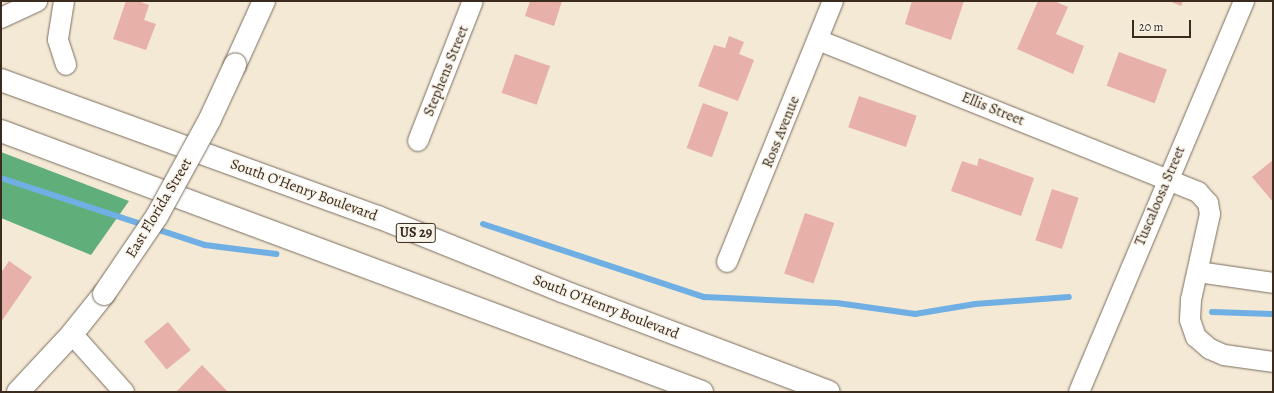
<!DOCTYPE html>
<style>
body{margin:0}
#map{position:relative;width:1274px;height:393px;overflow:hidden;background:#f3e9d5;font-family:Alegreya,serif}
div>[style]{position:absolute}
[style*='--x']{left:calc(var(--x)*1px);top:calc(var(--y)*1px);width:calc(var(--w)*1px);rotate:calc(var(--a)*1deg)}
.forest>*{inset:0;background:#60ae7a}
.stream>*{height:6px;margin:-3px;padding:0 3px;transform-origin:3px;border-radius:3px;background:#70afe3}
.building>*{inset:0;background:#e7b1aa;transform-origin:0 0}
.roads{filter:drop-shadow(0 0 1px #7b6d5e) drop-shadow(0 0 1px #7b6d5e)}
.minor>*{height:20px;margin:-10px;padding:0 10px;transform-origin:10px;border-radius:10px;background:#fff}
.secondary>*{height:22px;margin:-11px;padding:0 11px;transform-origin:11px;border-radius:11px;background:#fff}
.motorway>*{height:22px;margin:-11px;padding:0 11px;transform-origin:11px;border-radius:11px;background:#fff}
.bridges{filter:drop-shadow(0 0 1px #7b6d5e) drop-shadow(0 0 1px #7b6d5e)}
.secondary-bridge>*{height:22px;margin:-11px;padding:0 11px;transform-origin:11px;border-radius:11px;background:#fff}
span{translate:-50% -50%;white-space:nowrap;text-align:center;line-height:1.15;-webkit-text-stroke:3px #f7f3e8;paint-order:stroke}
.shield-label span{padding:1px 3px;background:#f7f3e8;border:1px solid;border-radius:3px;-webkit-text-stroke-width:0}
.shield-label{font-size:14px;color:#3b2a1e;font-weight:700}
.street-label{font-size:15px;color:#3b2a1e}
.frame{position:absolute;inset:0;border:2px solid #3b2a1e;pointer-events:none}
.scale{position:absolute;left:1132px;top:20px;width:59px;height:18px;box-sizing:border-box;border:2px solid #3b2a1e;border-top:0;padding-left:5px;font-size:12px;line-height:14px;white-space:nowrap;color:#3b2a1e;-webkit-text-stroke:3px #f7f3e8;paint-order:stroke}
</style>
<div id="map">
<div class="forest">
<i style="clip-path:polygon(1px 152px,129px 201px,91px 255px,1px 218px)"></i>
</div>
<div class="stream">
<i style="--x:1;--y:178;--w:215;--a:18.2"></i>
<i style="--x:205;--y:245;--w:72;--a:7.2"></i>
<i style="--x:483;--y:224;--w:233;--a:18.3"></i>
<i style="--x:704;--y:297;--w:133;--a:2.6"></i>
<i style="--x:837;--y:303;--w:79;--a:8"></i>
<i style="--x:915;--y:314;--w:61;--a:-9.5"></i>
<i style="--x:975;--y:304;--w:94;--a:-4.3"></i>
<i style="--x:1212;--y:312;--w:61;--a:1.9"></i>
</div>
<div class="building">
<i style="clip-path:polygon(126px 1px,138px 1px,149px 5px,144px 20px,156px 24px,146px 50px,113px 39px)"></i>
<i style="clip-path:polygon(530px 1px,562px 1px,554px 26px,525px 16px)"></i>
<i style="clip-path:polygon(912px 1px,964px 1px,951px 40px,905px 24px)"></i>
<i style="clip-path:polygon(1038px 1px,1054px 1px,1068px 7px,1056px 34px,1084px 46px,1073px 74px,1017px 49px)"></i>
<i style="clip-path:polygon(1169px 1px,1183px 1px,1181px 6px)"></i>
<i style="clip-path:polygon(729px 36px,744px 42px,739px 54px,754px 60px,738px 101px,698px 86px,714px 45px,725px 48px)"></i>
<i style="left:1119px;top:52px;width:51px;height:36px;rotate:20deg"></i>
<i style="left:515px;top:54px;width:37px;height:41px;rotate:19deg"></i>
<i style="left:859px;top:96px;width:61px;height:33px;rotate:19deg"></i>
<i style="left:703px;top:103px;width:27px;height:48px;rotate:20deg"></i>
<i style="clip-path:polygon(979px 158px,1034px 178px,1021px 216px,951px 191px,962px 161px,977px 166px)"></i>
<i style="clip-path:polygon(1273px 160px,1273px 202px,1252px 177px)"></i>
<i style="left:1052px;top:189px;width:28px;height:54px;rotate:18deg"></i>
<i style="left:805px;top:213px;width:31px;height:64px;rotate:19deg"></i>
<i style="clip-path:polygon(9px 261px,32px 277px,1px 322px,1px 273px)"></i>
<i style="left:168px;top:322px;width:36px;height:31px;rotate:51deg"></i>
<i style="clip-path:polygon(202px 365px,228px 392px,176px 392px)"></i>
</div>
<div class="roads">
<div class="minor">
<i style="--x:64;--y:1;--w:39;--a:99"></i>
<i style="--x:58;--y:40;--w:26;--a:72"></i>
<i style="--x:1;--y:18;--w:40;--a:-25"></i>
<i style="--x:818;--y:40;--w:409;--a:21.8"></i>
<i style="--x:1198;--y:192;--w:15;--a:48"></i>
<i style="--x:1208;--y:203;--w:11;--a:80"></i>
<i style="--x:1210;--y:214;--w:88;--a:102.5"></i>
<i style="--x:1191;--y:300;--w:20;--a:93"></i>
<i style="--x:1190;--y:320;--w:18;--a:71"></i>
<i style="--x:1196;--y:337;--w:18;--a:41"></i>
<i style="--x:1210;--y:349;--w:15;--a:23"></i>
<i style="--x:1224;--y:355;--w:49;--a:8.1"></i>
<i style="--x:418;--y:141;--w:150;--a:-68.6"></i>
<i style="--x:727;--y:262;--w:282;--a:-67.9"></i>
<i style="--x:1198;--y:272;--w:76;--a:8.3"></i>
<i style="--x:72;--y:334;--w:78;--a:48.1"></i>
<i style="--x:1079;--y:392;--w:424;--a:-67.1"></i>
</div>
<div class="secondary">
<i style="--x:235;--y:65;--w:70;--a:-65.6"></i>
<i style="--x:18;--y:392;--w:79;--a:-47"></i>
<i style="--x:72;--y:334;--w:51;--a:-51.3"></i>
</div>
<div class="motorway">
<i style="--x:1;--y:80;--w:401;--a:20"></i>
<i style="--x:378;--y:217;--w:198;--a:21.9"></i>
<i style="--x:562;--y:291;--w:285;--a:20.7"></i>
<i style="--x:1;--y:131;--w:748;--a:20.42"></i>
</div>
</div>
<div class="bridges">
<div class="secondary-bridge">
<i style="--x:104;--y:294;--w:94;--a:-55.8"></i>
<i style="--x:157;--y:216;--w:111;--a:-61.3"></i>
<i style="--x:210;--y:119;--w:60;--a:-65.2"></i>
</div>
</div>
<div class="shield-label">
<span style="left:416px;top:233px">US 29</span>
</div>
<div class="street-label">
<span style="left:446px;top:71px;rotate:-68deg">Stephens Street</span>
<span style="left:993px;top:109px;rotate:22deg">Ellis Street</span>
<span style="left:781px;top:132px;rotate:-68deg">Ross Avenue</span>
<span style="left:304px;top:190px;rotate:20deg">South O'Henry Boulevard</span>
<span style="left:1160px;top:196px;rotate:-67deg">Tuscaloosa Street</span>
<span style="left:159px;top:208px;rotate:-59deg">East Florida Street</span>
<span style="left:606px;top:307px;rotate:21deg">South O'Henry Boulevard</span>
</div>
<div class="frame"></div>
<div class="scale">20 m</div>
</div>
